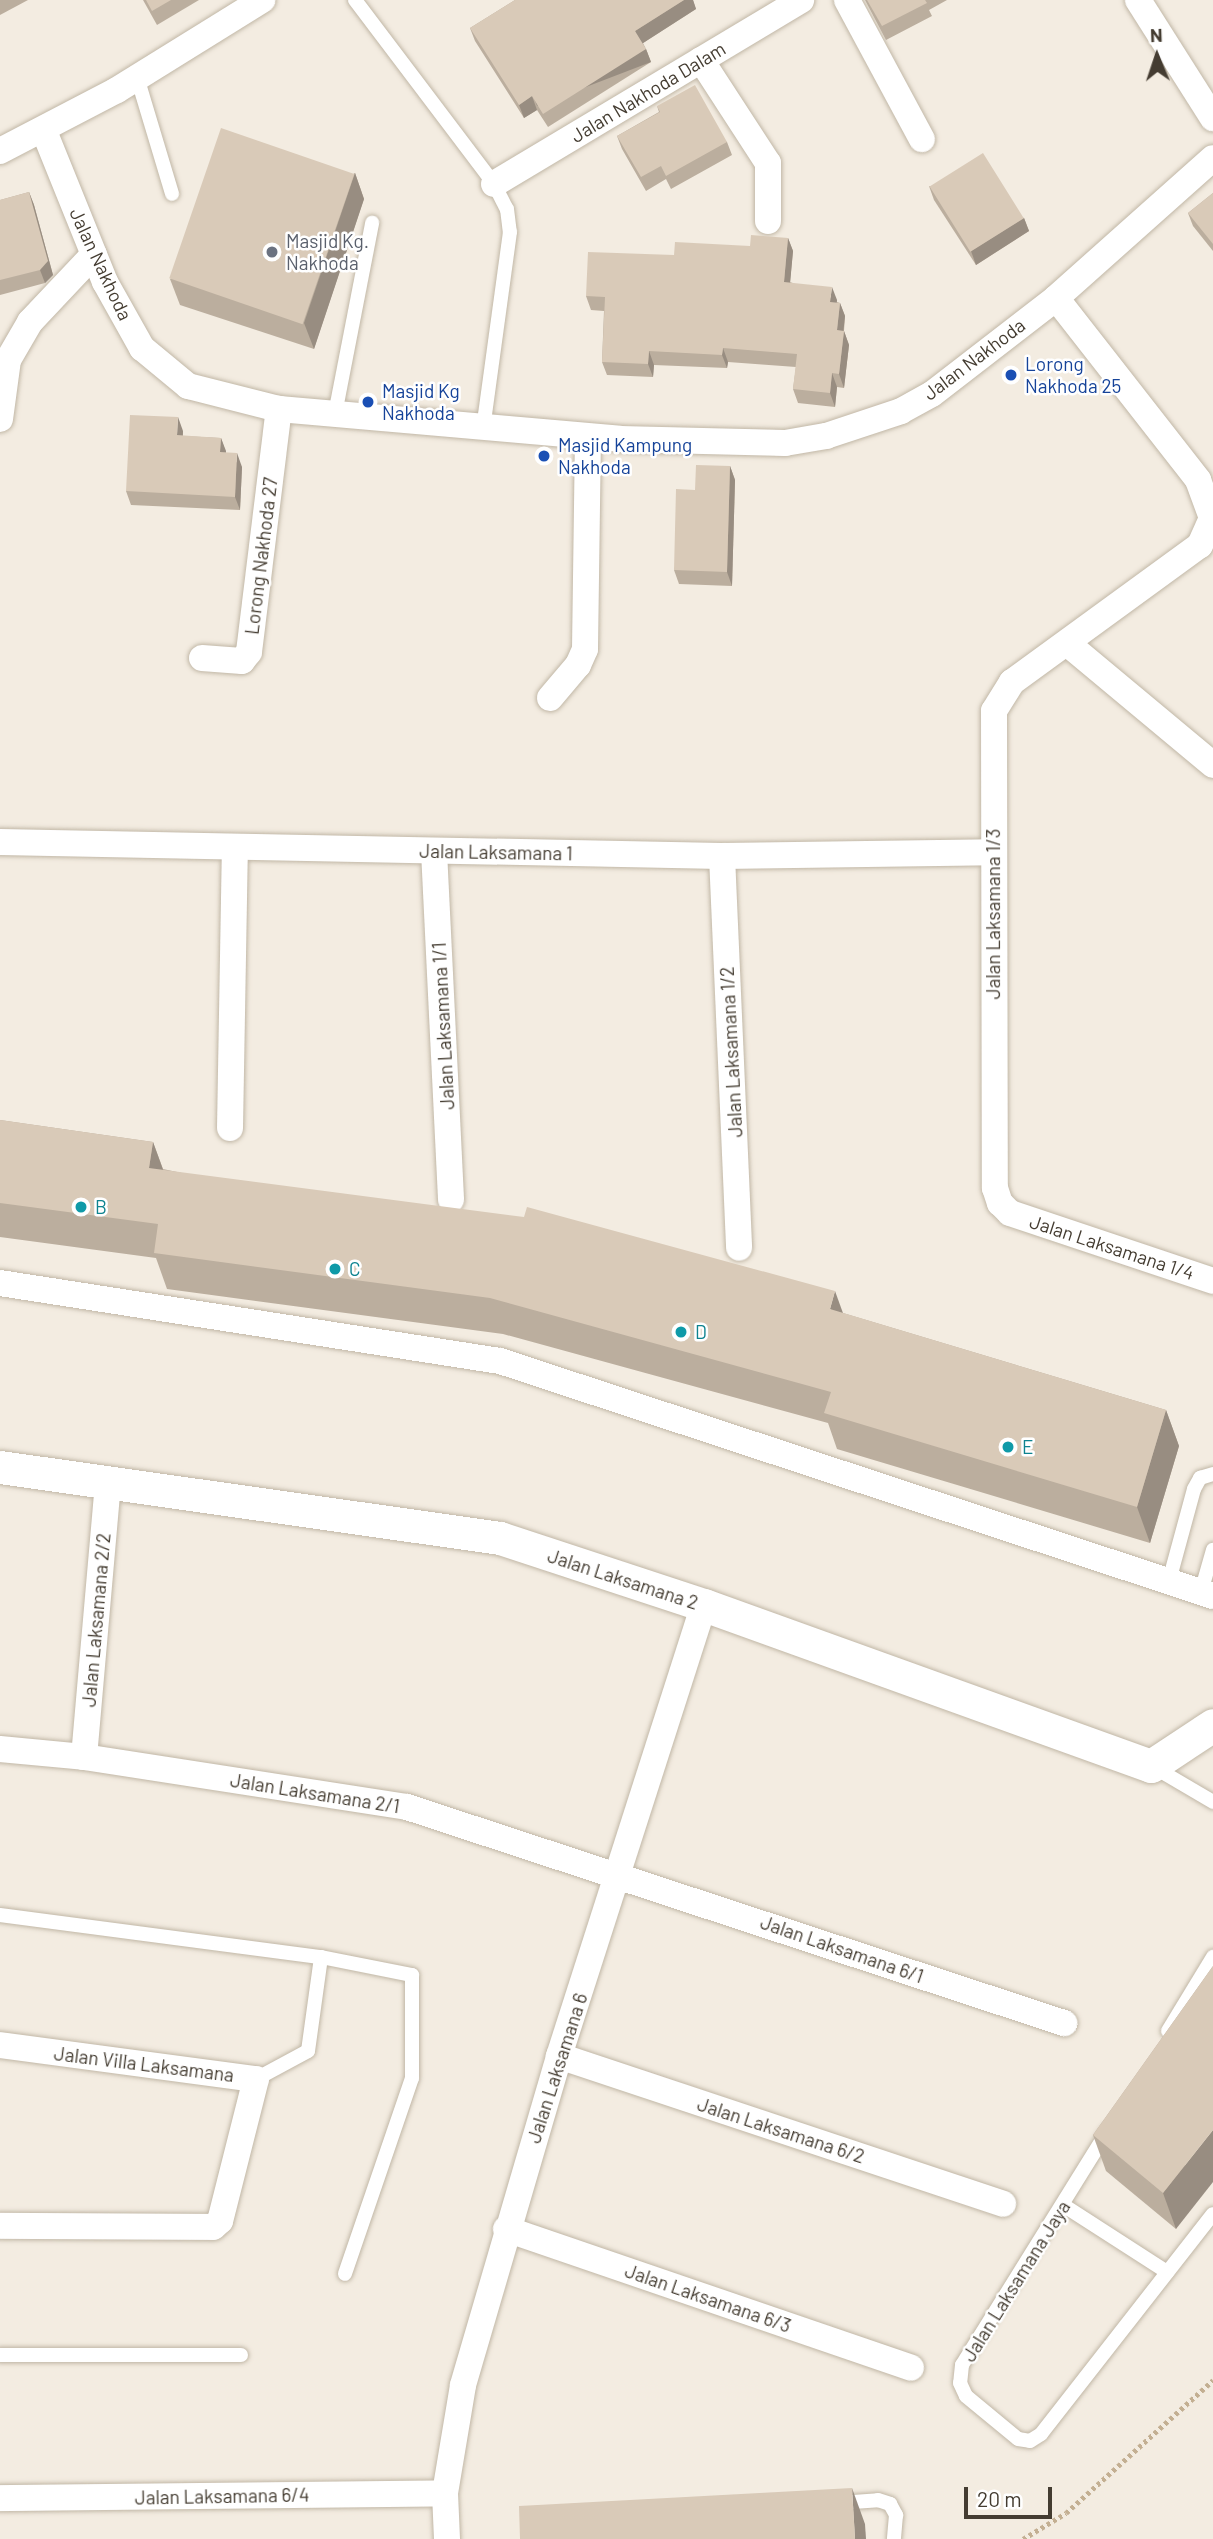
<!DOCTYPE html>
<style>
body{margin:0}
#map{position:relative;width:1213px;height:2539px;overflow:hidden;background:#f3ece1;font-family:Barlow,sans-serif}
div>[style]{position:absolute}
[style*='--x']{left:calc(var(--x)*1px);top:calc(var(--y)*1px);width:calc(var(--w)*1px);rotate:calc(var(--a)*1deg)}
.path>*{height:4.5px;margin-top:-2.25px;transform-origin:0;background:repeating-linear-gradient(90deg,#c3af92 0 3.5px,transparent 0 7px)}
.roads{filter:drop-shadow(0 0 2px #c1b7a6) drop-shadow(0 0 2px #c1b7a6)}
.service>*{height:14px;margin:-7px;padding:0 7px;transform-origin:7px;border-radius:7px;background:#fff}
.minor>*{height:26px;margin:-13px;padding:0 13px;transform-origin:13px;border-radius:13px;background:#fff}
.tertiary>*{height:33px;margin:-16.5px;padding:0 16.5px;transform-origin:16.5px;border-radius:16.5px;background:#fff}
.wall>*{inset:0;background:#bbae9e}
.shaded-wall>*{inset:0;background:#988d81;transform-origin:0 0}
.building>*{inset:0;background:#d9cab8;transform-origin:0 0}
.dots>*{width:19px;height:19px;translate:-50% -50%;box-sizing:border-box;border:4px solid #fff;border-radius:50%}
span{translate:-50% -50%;white-space:nowrap;text-align:center;line-height:1.15;-webkit-text-stroke:5px #fff;paint-order:stroke}
.street-label{font-size:19px;color:#443c31}
.worship-label{font-size:19px;color:#5b616d}
.left{translate:0 -50%;text-align:left}
.transit-label{font-size:19px;color:#164399}
.culture-label{font-size:19px;color:#0d838f}
.north{position:absolute;left:1122px;top:21px;width:70px;height:70px;-webkit-text-stroke:5px #fff;paint-order:stroke;rotate:358deg;font-size:19px;font-weight:700;line-height:28px;text-align:center;color:#443c31}
.north::after{content:'';display:block;margin:auto;width:24px;height:32px;background:#443c31;clip-path:polygon(50% 0,100% 100%,50% 72%,0 100%)}
.scale{position:absolute;left:964px;top:2487px;width:88px;height:32px;box-sizing:border-box;border:4px solid #443c31;border-top:0;padding-left:9px;font-size:21px;line-height:24px;white-space:nowrap;color:#443c31;-webkit-text-stroke:5px #fff;paint-order:stroke}
</style>
<div id="map">
<div class="path">
<i style="--x:1023;--y:2539;--w:50;--a:-31.2"></i>
<i style="--x:1066;--y:2513;--w:198;--a:-42.1"></i>
</div>
<div class="roads">
<div class="service">
<i style="--x:355;--y:0;--w:231;--a:52.9"></i>
<i style="--x:494;--y:184;--w:28;--a:63"></i>
<i style="--x:507;--y:209;--w:23;--a:83"></i>
<i style="--x:510;--y:232;--w:198;--a:97.8"></i>
<i style="--x:137;--y:77;--w:122;--a:73.3"></i>
<i style="--x:335;--y:414;--w:195;--a:-79"></i>
<i style="--x:1169;--y:1581;--w:95;--a:-74.8"></i>
<i style="--x:1194;--y:1489;--w:13;--a:-61"></i>
<i style="--x:1200;--y:1478;--w:14;--a:-17"></i>
<i style="--x:1201;--y:1592;--w:44;--a:-74.1"></i>
<i style="--x:1152;--y:1766;--w:71;--a:30.5"></i>
<i style="--x:0;--y:1915;--w:324;--a:7.5"></i>
<i style="--x:321;--y:1957;--w:93;--a:11.2"></i>
<i style="--x:412;--y:1975;--w:103;--a:90"></i>
<i style="--x:412;--y:2078;--w:207;--a:108.9"></i>
<i style="--x:1168;--y:2031;--w:87;--a:-58.7"></i>
<i style="--x:256;--y:2079;--w:59;--a:-28.3"></i>
<i style="--x:308;--y:2051;--w:95;--a:-82.1"></i>
<i style="--x:1107;--y:2132;--w:274;--a:121.9"></i>
<i style="--x:962;--y:2365;--w:18;--a:96"></i>
<i style="--x:960;--y:2383;--w:14;--a:65"></i>
<i style="--x:966;--y:2396;--w:67;--a:39.6"></i>
<i style="--x:1018;--y:2439;--w:12;--a:9"></i>
<i style="--x:1030;--y:2441;--w:13;--a:-32"></i>
<i style="--x:1041;--y:2434;--w:279;--a:-52"></i>
<i style="--x:1063;--y:2205;--w:124;--a:32.8"></i>
<i style="--x:0;--y:2355;--w:241;--a:0"></i>
<i style="--x:839;--y:2503;--w:39;--a:-4"></i>
<i style="--x:878;--y:2500;--w:13;--a:18"></i>
<i style="--x:890;--y:2504;--w:13;--a:61"></i>
<i style="--x:896;--y:2515;--w:24;--a:95"></i>
</div>
<div class="minor">
<i style="--x:847;--y:0;--w:158;--a:61.7"></i>
<i style="--x:1138;--y:0;--w:140;--a:57.6"></i>
<i style="--x:701;--y:60;--w:123;--a:57"></i>
<i style="--x:768;--y:163;--w:58;--a:90"></i>
<i style="--x:44;--y:131;--w:163;--a:68"></i>
<i style="--x:105;--y:282;--w:76;--a:60.7"></i>
<i style="--x:142;--y:348;--w:60;--a:39.6"></i>
<i style="--x:188;--y:386;--w:94;--a:14.2"></i>
<i style="--x:279;--y:409;--w:342;--a:5"></i>
<i style="--x:620;--y:439;--w:165;--a:1.4"></i>
<i style="--x:785;--y:443;--w:42;--a:-9.7"></i>
<i style="--x:826;--y:436;--w:79;--a:-18.4"></i>
<i style="--x:901;--y:411;--w:35;--a:-29"></i>
<i style="--x:932;--y:394;--w:157;--a:-37.7"></i>
<i style="--x:1056;--y:298;--w:210;--a:-41.7"></i>
<i style="--x:0;--y:151;--w:132;--a:-27.5"></i>
<i style="--x:117;--y:90;--w:171;--a:-31.8"></i>
<i style="--x:494;--y:184;--w:358;--a:-30.9"></i>
<i style="--x:1056;--y:298;--w:231;--a:52"></i>
<i style="--x:1198;--y:480;--w:40;--a:69.8"></i>
<i style="--x:1212;--y:518;--w:30;--a:114"></i>
<i style="--x:1200;--y:545;--w:233;--a:143.9"></i>
<i style="--x:1012;--y:682;--w:34;--a:122"></i>
<i style="--x:994;--y:711;--w:477;--a:89.9"></i>
<i style="--x:995;--y:1188;--w:16;--a:72"></i>
<i style="--x:1000;--y:1203;--w:14;--a:45"></i>
<i style="--x:1010;--y:1213;--w:214;--a:18.5"></i>
<i style="--x:0;--y:419;--w:60;--a:-82.3"></i>
<i style="--x:8;--y:360;--w:44;--a:-59.9"></i>
<i style="--x:30;--y:322;--w:93;--a:-46.7"></i>
<i style="--x:1068;--y:644;--w:189;--a:39.8"></i>
<i style="--x:202;--y:658;--w:40;--a:4.3"></i>
<i style="--x:242;--y:661;--w:11;--a:-52"></i>
<i style="--x:249;--y:652;--w:245;--a:-83"></i>
<i style="--x:550;--y:698;--w:43;--a:-49.7"></i>
<i style="--x:578;--y:665;--w:17;--a:-66"></i>
<i style="--x:585;--y:649;--w:212;--a:-89.2"></i>
<i style="--x:0;--y:842;--w:722;--a:1.11"></i>
<i style="--x:722;--y:856;--w:271;--a:-0.8"></i>
<i style="--x:434;--y:851;--w:349;--a:87.2"></i>
<i style="--x:722;--y:856;--w:392;--a:87.5"></i>
<i style="--x:230;--y:1128;--w:281;--a:-89"></i>
<i style="--x:0;--y:1283;--w:506;--a:8.87"></i>
<i style="--x:500;--y:1361;--w:751;--a:18.24"></i>
<i style="--x:0;--y:1749;--w:84;--a:5.4"></i>
<i style="--x:84;--y:1757;--w:327;--a:8.8"></i>
<i style="--x:407;--y:1807;--w:692;--a:18.2"></i>
<i style="--x:84;--y:1757;--w:275;--a:-85"></i>
<i style="--x:0;--y:2045;--w:258;--a:7.6"></i>
<i style="--x:256;--y:2079;--w:146;--a:104.2"></i>
<i style="--x:220;--y:2221;--w:9;--a:139"></i>
<i style="--x:213;--y:2227;--w:213;--a:-179.7"></i>
<i style="--x:559;--y:2056;--w:468;--a:18.4"></i>
<i style="--x:506;--y:2229;--w:428;--a:18.9"></i>
<i style="--x:0;--y:2498;--w:445;--a:-0.6"></i>
<i style="--x:447;--y:2539;--w:46;--a:-92.5"></i>
<i style="--x:445;--y:2493;--w:109;--a:-80.5"></i>
<i style="--x:463;--y:2385;--w:343;--a:-73.7"></i>
<i style="--x:559;--y:2056;--w:474;--a:-72.2"></i>
</div>
<div class="tertiary">
<i style="--x:0;--y:1467;--w:505;--a:8.08"></i>
<i style="--x:500;--y:1538;--w:215;--a:18.2"></i>
<i style="--x:704;--y:1605;--w:475;--a:19.8"></i>
<i style="--x:1151;--y:1766;--w:74;--a:-33.5"></i>
</div>
</div>
<div class="wall">
<i style="clip-path:polygon(0 0,28px 0,0 15px)"></i>
<i style="clip-path:polygon(143px 0,199px 0,157px 25px)"></i>
<i style="clip-path:polygon(515px 0,693px 0,696px 9px,643px 43px,646px 49px,651px 62px,548px 127px,537px 110px,524px 118px,475px 41px,470px 28px)"></i>
<i style="clip-path:polygon(865px 0,947px 0,929px 10px,932px 16px,886px 40px)"></i>
<i style="clip-path:polygon(657px 106px,727px 142px,732px 155px,671px 189px,666px 179px,646px 191px,622px 149px,617px 136px,659px 112px)"></i>
<i style="clip-path:polygon(355px 173px,364px 199px,314px 349px,180px 305px,170px 279px)"></i>
<i style="clip-path:polygon(929px 186px,1024px 218px,1029px 231px,976px 265px,934px 200px)"></i>
<i style="clip-path:polygon(29px 192px,34px 205px,53px 275px,45px 283px,0 295px,0 198px,0 200px)"></i>
<i style="clip-path:polygon(1213px 193px,1213px 251px,1193px 226px,1188px 213px)"></i>
<i style="clip-path:polygon(788px 238px,793px 251px,790px 282px,837px 300px,837px 302px,840px 303px,845px 316px,844px 331px,849px 345px,844px 388px,837px 387px,835px 407px,798px 403px,793px 389px,796px 367px,728px 362px,727px 368px,654px 365px,653px 377px,607px 375px,602px 362px,604px 311px,591px 310px,586px 296px,674px 255px,750px 246px)"></i>
<i style="clip-path:polygon(183px 431px,183px 436px,221px 438px,226px 453px,242px 467px,240px 510px,131px 505px,126px 491px)"></i>
<i style="clip-path:polygon(730px 466px,735px 480px,732px 586px,679px 584px,674px 570px,695px 490px)"></i>
<i style="clip-path:polygon(0 1120px,153px 1142px,163px 1169px,843px 1313px,1166px 1410px,1179px 1446px,1150px 1543px,837px 1449px,828px 1423px,503px 1334px,167px 1289px,156px 1258px,0 1237px)"></i>
<i style="clip-path:polygon(1213px 1966px,1176px 2229px,1106px 2171px,1093px 2135px)"></i>
</div>
<div class="shaded-wall">
<i style="clip-path:polygon(684px 0,693px 0,696px 9px,640px 45px,635px 31px)"></i>
<i style="left:646px;top:49px;width:14px;height:122px;rotate:69deg"></i>
<i style="clip-path:polygon(532px 96px,537px 110px,524px 118px,519px 105px)"></i>
<i style="clip-path:polygon(355px 173px,364px 199px,314px 349px,304px 323px)"></i>
<i style="clip-path:polygon(29px 192px,34px 205px,53px 275px,45px 283px,40px 270px)"></i>
<i style="clip-path:polygon(1024px 218px,1029px 231px,976px 265px,971px 251px)"></i>
<i style="clip-path:polygon(788px 238px,793px 251px,789px 295px,784px 282px)"></i>
<i style="clip-path:polygon(832px 287px,837px 300px,835px 315px,830px 302px)"></i>
<i style="clip-path:polygon(840px 303px,845px 316px,842px 344px,837px 330px)"></i>
<i style="clip-path:polygon(844px 331px,849px 345px,844px 388px,839px 374px)"></i>
<i style="clip-path:polygon(723px 348px,728px 362px,727px 368px,722px 355px)"></i>
<i style="clip-path:polygon(649px 351px,654px 365px,653px 377px,648px 364px)"></i>
<i style="clip-path:polygon(832px 373px,837px 387px,835px 407px,830px 393px)"></i>
<i style="clip-path:polygon(178px 417px,183px 431px,182px 449px,177px 435px)"></i>
<i style="clip-path:polygon(221px 438px,226px 451px,225px 466px,220px 452px)"></i>
<i style="clip-path:polygon(237px 453px,242px 467px,240px 510px,235px 497px)"></i>
<i style="clip-path:polygon(730px 466px,735px 480px,732px 586px,727px 572px)"></i>
<i style="clip-path:polygon(153px 1142px,166px 1178px,149px 1168px)"></i>
<i style="clip-path:polygon(835px 1291px,848px 1327px,830px 1309px)"></i>
<i style="clip-path:polygon(1166px 1410px,1179px 1446px,1150px 1543px,1137px 1507px)"></i>
<i style="clip-path:polygon(1213px 2130px,1213px 2182px,1176px 2229px,1163px 2193px)"></i>
<i style="clip-path:polygon(852px 2488px,865px 2524px,866px 2539px,855px 2539px)"></i>
</div>
<div class="building">
<i style="clip-path:polygon(146px 0,171px 0,152px 11px)"></i>
<i style="clip-path:polygon(515px 0,684px 0,635px 31px,646px 49px,543px 114px,532px 96px,519px 105px,470px 28px)"></i>
<i style="clip-path:polygon(867px 0,925px 0,927px 3px,882px 26px)"></i>
<i style="clip-path:polygon(695px 85px,727px 142px,666px 176px,661px 166px,641px 177px,617px 136px,660px 112px,657px 106px)"></i>
<i style="left:221px;top:128px;width:141px;height:159px;rotate:19deg"></i>
<i style="left:983px;top:153px;width:77px;height:63px;rotate:58deg"></i>
<i style="clip-path:polygon(29px 192px,48px 261px,40px 270px,0 280px,0 200px)"></i>
<i style="clip-path:polygon(1213px 193px,1213px 244px,1188px 213px)"></i>
<i style="clip-path:polygon(751px 235px,788px 238px,784px 282px,832px 287px,830px 302px,840px 303px,837px 330px,844px 331px,839px 374px,832px 373px,830px 393px,793px 389px,797px 354px,723px 348px,722px 355px,649px 351px,648px 364px,602px 362px,605px 297px,586px 296px,588px 252px,674px 255px,675px 242px,750px 246px)"></i>
<i style="clip-path:polygon(130px 415px,178px 417px,177px 435px,221px 438px,220px 452px,237px 453px,235px 497px,126px 491px)"></i>
<i style="clip-path:polygon(696px 465px,730px 466px,727px 572px,674px 570px,676px 489px,695px 490px)"></i>
<i style="clip-path:polygon(0 1120px,153px 1142px,149px 1168px,524px 1217px,527px 1207px,835px 1291px,830px 1309px,1166px 1410px,1137px 1507px,824px 1413px,831px 1392px,490px 1298px,154px 1253px,158px 1224px,0 1203px)"></i>
<i style="clip-path:polygon(1213px 1966px,1213px 2130px,1163px 2193px,1093px 2135px)"></i>
<i style="clip-path:polygon(852px 2488px,855px 2539px,520px 2539px,519px 2506px)"></i>
</div>
<div class="dots">
<i style="left:272px;top:252px;background:#6b7280"></i>
<i style="left:1011px;top:375px;background:#1a4fb4"></i>
<i style="left:368px;top:402px;background:#1a4fb4"></i>
<i style="left:544px;top:456px;background:#1a4fb4"></i>
<i style="left:81px;top:1207px;background:#0f9aa8"></i>
<i style="left:335px;top:1269px;background:#0f9aa8"></i>
<i style="left:681px;top:1332px;background:#0f9aa8"></i>
<i style="left:1008px;top:1447px;background:#0f9aa8"></i>
</div>
<div class="street-label">
<span style="left:648px;top:92px;rotate:-31deg">Jalan Nakhoda Dalam</span>
<span style="left:101px;top:264px;rotate:65deg">Jalan Nakhoda</span>
<span style="left:974px;top:359px;rotate:-37deg">Jalan Nakhoda</span>
<span style="left:261px;top:556px;rotate:-83deg">Lorong Nakhoda 27</span>
<span style="left:496px;top:852px;rotate:1deg">Jalan Laksamana 1</span>
<span style="left:993px;top:914px;rotate:-90deg">Jalan Laksamana 1/3</span>
<span style="left:443px;top:1026px;rotate:-93deg">Jalan Laksamana 1/1</span>
<span style="left:731px;top:1052px;rotate:-93deg">Jalan Laksamana 1/2</span>
<span style="left:1112px;top:1247px;rotate:18deg">Jalan Laksamana 1/4</span>
<span style="left:623px;top:1579px;rotate:18deg">Jalan Laksamana 2</span>
<span style="left:96px;top:1620px;rotate:-85deg">Jalan Laksamana 2/2</span>
<span style="left:315px;top:1793px;rotate:9deg">Jalan Laksamana 2/1</span>
<span style="left:842px;top:1949px;rotate:19deg">Jalan Laksamana 6/1</span>
<span style="left:144px;top:2064px;rotate:7deg">Jalan Villa Laksamana</span>
<span style="left:557px;top:2068px;rotate:-72deg">Jalan Laksamana 6</span>
<span style="left:781px;top:2130px;rotate:18deg">Jalan Laksamana 6/2</span>
<span style="left:1016px;top:2281px;rotate:-58deg">Jalan Laksamana Jaya</span>
<span style="left:708px;top:2298px;rotate:19deg">Jalan Laksamana 6/3</span>
<span style="left:222px;top:2496px;rotate:-1deg">Jalan Laksamana 6/4</span>
</div>
<div class="worship-label">
<span class="left" style="left:286px;top:252px">Masjid Kg.<br>Nakhoda</span>
</div>
<div class="transit-label">
<span class="left" style="left:1025px;top:375px">Lorong<br>Nakhoda 25</span>
<span class="left" style="left:382px;top:402px">Masjid Kg<br>Nakhoda</span>
<span class="left" style="left:558px;top:456px">Masjid Kampung<br>Nakhoda</span>
</div>
<div class="culture-label">
<span class="left" style="left:95px;top:1207px">B</span>
<span class="left" style="left:349px;top:1269px">C</span>
<span class="left" style="left:695px;top:1332px">D</span>
<span class="left" style="left:1022px;top:1447px">E</span>
</div>
<div class="north">N</div>
<div class="scale">20 m</div>
</div>
